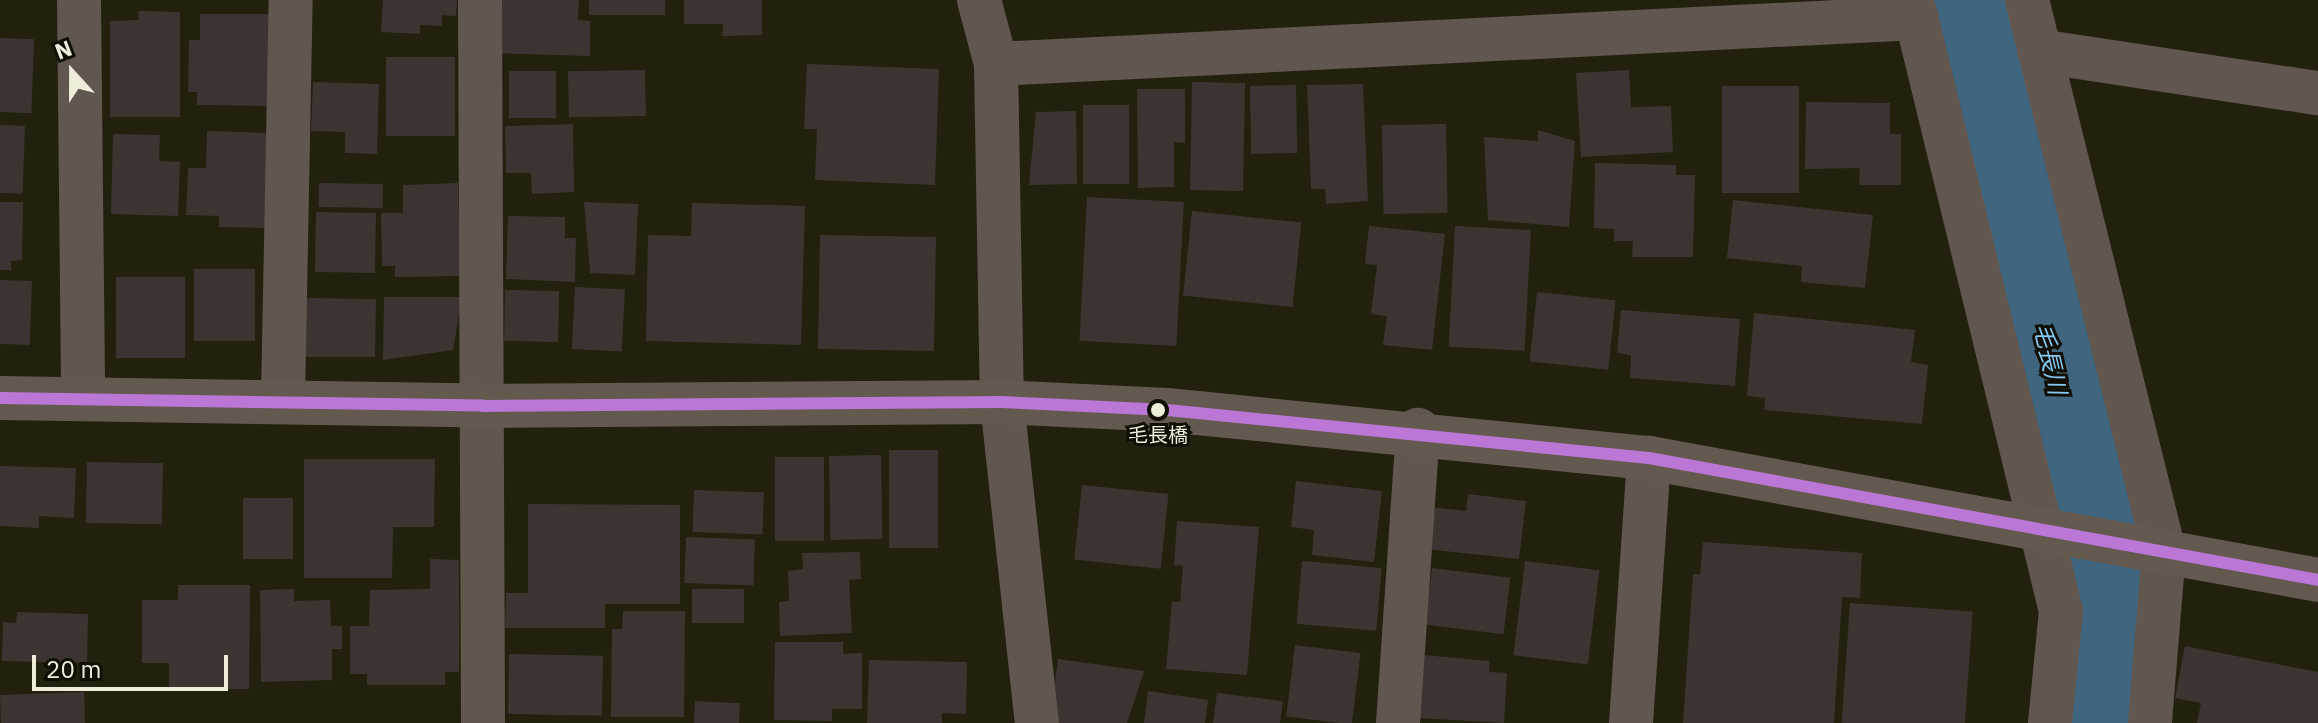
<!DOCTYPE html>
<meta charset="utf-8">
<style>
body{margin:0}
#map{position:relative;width:2318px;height:723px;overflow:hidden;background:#23200e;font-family:"IBM Plex Sans","Noto Sans JP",sans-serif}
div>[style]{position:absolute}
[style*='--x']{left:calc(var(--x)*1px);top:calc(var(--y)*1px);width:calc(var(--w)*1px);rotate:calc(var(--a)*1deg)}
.river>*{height:118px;margin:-59px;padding:0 59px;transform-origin:59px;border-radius:59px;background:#3f657f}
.building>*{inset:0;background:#3d3431;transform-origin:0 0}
.street>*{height:44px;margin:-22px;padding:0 22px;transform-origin:22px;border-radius:22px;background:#62574f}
.secondary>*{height:44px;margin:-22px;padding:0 22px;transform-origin:22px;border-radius:22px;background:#64594e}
.bus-1>*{height:12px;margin:-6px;padding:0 6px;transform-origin:6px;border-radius:6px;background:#ba77d6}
.dots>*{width:22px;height:22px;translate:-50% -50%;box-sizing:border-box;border:4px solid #110f04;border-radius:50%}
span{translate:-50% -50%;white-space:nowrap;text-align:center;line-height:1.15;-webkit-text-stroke:6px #110f04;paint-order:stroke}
.bus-label{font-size:20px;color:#efecda}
.water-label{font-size:24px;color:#85c8f8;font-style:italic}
.north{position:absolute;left:32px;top:32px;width:80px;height:80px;-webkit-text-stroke:6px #110f04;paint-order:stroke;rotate:339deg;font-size:22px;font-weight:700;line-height:32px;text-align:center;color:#efecda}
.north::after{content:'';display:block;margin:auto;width:28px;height:36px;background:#efecda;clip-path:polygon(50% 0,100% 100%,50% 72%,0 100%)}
.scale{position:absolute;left:32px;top:655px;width:196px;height:36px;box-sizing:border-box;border:4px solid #efecda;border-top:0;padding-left:10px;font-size:24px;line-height:28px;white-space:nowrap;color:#efecda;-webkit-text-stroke:6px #110f04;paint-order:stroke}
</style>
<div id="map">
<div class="river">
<i style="--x:1960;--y:0;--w:636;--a:76.55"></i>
<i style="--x:2108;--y:619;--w:104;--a:92.8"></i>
</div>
<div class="building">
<i style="clip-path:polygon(383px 0,457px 0,456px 16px,442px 15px,442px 26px,420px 25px,420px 34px,381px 32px)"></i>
<i style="clip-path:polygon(498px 0,579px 0,578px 20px,590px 21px,590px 56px,496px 53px)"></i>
<i style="left:589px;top:0;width:76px;height:15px"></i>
<i style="clip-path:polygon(684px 0,762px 0,762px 35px,722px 36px,723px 24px,684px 24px)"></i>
<i style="clip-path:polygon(138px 11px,180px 12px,180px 117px,110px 117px,110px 21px,139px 20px)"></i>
<i style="clip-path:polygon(200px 14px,270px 14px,268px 106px,197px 105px,197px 92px,188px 92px,189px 40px,200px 40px)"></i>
<i style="left:0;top:38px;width:34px;height:74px;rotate:2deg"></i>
<i style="left:386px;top:57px;width:69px;height:79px"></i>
<i style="clip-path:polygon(807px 64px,939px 69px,935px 185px,815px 180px,817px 129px,804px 129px)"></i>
<i style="left:645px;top:70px;width:46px;height:77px;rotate:89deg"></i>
<i style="clip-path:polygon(1629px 70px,1631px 107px,1671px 106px,1673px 152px,1581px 157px,1576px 73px)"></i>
<i style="left:509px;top:71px;width:47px;height:47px"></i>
<i style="clip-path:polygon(313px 82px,379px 84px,377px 154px,345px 153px,345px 132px,311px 131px)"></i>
<i style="left:1192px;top:82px;width:53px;height:108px;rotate:1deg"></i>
<i style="clip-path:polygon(1363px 84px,1368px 201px,1326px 204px,1325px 189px,1311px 189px,1307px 85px)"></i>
<i style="left:1296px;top:85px;width:68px;height:46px;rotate:89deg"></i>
<i style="left:1722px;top:86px;width:77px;height:107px"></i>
<i style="clip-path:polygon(1137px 89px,1185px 89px,1185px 143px,1174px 142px,1174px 187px,1138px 188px)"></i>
<i style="clip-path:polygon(1806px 102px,1890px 103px,1890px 134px,1901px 134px,1901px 185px,1859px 185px,1860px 168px,1805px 169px)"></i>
<i style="left:1083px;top:105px;width:46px;height:79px"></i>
<i style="clip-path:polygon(1076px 111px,1077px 184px,1029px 185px,1036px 112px)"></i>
<i style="clip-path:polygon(573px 124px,574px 192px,532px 194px,531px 173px,506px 173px,505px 126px)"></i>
<i style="left:1446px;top:124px;width:89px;height:64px;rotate:89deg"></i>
<i style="left:0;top:125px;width:25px;height:68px;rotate:2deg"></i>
<i style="clip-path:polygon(1538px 130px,1575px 141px,1569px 227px,1488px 220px,1484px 137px,1538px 141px)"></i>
<i style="clip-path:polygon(207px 131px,270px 133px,267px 228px,219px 227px,219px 216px,186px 215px,188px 168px,206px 168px)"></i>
<i style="clip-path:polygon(113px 134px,160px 135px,159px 161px,180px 162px,178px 216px,111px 214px)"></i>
<i style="clip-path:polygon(1595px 163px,1676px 165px,1676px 175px,1695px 175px,1693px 257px,1632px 257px,1633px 241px,1614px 241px,1614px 229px,1594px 228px)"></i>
<i style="left:319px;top:183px;width:64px;height:24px;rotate:1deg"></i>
<i style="clip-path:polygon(458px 183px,460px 276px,395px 277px,395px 266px,382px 266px,381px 213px,403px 213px,403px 185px)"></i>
<i style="left:1087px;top:197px;width:97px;height:144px;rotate:3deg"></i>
<i style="clip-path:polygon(1733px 200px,1873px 215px,1865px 288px,1801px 282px,1802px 266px,1727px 258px)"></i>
<i style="clip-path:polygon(0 202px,23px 202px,22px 260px,11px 261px,11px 270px,0 270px)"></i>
<i style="clip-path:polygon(584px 202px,638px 204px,635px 275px,590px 273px)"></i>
<i style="clip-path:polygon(692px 203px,805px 206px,801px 345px,646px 341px,648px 235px,691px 236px)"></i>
<i style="left:1192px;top:211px;width:110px;height:85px;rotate:6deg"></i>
<i style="left:316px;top:212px;width:60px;height:60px;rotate:1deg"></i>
<i style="clip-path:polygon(508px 216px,565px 217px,565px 238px,576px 238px,575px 282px,506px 279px)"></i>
<i style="clip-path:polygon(1369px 226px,1445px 234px,1432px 350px,1383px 345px,1387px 316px,1371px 314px,1377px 265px,1365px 264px)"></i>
<i style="left:1455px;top:226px;width:76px;height:121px;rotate:3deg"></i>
<i style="left:820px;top:235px;width:116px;height:114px;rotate:1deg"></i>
<i style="left:194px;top:269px;width:61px;height:72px"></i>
<i style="left:116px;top:277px;width:69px;height:81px"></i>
<i style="left:0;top:280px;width:32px;height:64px;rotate:2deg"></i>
<i style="left:575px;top:287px;width:50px;height:62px;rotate:3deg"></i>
<i style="left:505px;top:290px;width:54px;height:51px;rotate:1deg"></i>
<i style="left:1537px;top:292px;width:79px;height:70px;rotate:6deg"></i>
<i style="clip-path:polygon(384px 297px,462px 297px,453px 350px,383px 360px)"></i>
<i style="clip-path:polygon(303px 298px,376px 299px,375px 357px,291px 357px)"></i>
<i style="clip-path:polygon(1621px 310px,1740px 319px,1735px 386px,1630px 378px,1631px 355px,1617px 353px)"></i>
<i style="clip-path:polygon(1754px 313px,1915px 330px,1911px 362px,1928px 365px,1922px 424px,1764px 410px,1765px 398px,1747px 396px)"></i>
<i style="left:889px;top:450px;width:49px;height:98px"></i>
<i style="left:881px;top:455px;width:84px;height:52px;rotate:89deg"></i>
<i style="left:775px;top:457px;width:49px;height:84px"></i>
<i style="clip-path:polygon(304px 459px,435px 459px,434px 527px,393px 527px,392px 578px,304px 578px)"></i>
<i style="left:87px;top:462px;width:76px;height:61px;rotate:1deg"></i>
<i style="clip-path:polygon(0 466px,76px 468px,74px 518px,39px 516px,39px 528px,0 526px)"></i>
<i style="clip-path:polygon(1296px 481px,1382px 491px,1374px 562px,1312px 555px,1314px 530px,1291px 527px)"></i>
<i style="left:1082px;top:485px;width:87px;height:75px;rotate:6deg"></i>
<i style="left:694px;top:490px;width:70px;height:42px;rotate:2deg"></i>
<i style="clip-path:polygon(1468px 494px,1526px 501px,1519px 559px,1425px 549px,1429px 507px,1466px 511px)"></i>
<i style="left:243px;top:498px;width:50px;height:61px"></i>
<i style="clip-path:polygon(528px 504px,680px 505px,680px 604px,605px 604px,605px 628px,505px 628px,506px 593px,528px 593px)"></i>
<i style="clip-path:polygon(1177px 521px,1259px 527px,1247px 675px,1166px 669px,1172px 602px,1180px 602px,1183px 566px,1174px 565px)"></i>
<i style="left:686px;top:537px;width:69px;height:46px;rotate:2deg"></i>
<i style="clip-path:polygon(1703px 542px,1862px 553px,1860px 598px,1842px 597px,1834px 723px,1683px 723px,1693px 574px,1700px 574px)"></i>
<i style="clip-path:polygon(860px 552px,861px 579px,849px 580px,852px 633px,780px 636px,779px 602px,789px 601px,788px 571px,803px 569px,802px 553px)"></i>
<i style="clip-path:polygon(430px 559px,459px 560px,459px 672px,445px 672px,445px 685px,367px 685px,367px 674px,350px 674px,350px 626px,369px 626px,370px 590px,430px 589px)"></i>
<i style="left:1302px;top:561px;width:80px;height:63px;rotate:5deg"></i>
<i style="left:1525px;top:561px;width:75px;height:95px;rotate:7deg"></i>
<i style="left:1432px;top:568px;width:79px;height:57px;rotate:7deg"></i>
<i style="clip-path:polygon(178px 585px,250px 585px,249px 689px,169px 689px,169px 663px,142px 663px,142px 600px,178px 600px)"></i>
<i style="clip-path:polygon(294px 589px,294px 601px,330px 600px,331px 626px,342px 626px,342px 649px,332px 649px,332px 680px,261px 682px,260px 590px)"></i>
<i style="left:692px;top:589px;width:52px;height:34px"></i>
<i style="left:1850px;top:603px;width:123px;height:120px;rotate:4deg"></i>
<i style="clip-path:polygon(623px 611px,685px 611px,684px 717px,611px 717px,612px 629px,622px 629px)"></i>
<i style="clip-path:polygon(17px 612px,88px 614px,87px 663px,2px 661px,3px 622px,16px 623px)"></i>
<i style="clip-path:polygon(775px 642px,843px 642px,843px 654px,862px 653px,862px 709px,832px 709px,832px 721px,774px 720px)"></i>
<i style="left:1295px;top:645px;width:66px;height:72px;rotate:7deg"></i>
<i style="clip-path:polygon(2185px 646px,2318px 672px,2318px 723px,2197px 723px,2201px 703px,2175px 698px)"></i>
<i style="left:509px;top:654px;width:94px;height:60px;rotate:1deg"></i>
<i style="clip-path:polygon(1423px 655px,1490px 661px,1489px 672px,1507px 673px,1504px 723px,1419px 718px)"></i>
<i style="clip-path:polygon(1058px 659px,1144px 671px,1127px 723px,1050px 723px)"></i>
<i style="clip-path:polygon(869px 660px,967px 662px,966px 714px,942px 713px,942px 723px,867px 723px)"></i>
<i style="clip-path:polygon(1148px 691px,1208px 700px,1205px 723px,1144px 723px)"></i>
<i style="left:84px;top:692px;width:31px;height:84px;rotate:88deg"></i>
<i style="clip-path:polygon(1217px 693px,1283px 701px,1280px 723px,1213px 723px)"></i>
<i style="left:695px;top:701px;width:45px;height:22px;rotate:3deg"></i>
</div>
<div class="street">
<i style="--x:79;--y:0;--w:398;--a:89.4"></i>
<i style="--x:480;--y:0;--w:723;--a:89.76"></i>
<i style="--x:979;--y:0;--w:66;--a:75.1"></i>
<i style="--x:996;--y:64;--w:338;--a:89"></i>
<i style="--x:1002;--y:402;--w:323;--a:83.8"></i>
<i style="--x:1912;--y:0;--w:629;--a:76.3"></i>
<i style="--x:2061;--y:611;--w:113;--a:95.6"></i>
<i style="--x:2027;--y:0;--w:568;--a:76.04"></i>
<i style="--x:2164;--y:551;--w:173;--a:94.7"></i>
<i style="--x:2039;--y:51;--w:282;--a:8.6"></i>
<i style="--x:996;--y:64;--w:922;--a:-2.86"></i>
<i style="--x:283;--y:399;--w:399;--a:-88.9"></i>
<i style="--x:1398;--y:723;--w:294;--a:-86.1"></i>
<i style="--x:1631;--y:723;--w:266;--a:-86.1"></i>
</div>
<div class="secondary">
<i style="--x:0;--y:398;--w:483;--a:0.9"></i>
<i style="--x:483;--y:406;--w:519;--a:-0.44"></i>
<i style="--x:1002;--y:402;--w:165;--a:2.8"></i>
<i style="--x:1167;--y:410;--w:484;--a:5.7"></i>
<i style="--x:1649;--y:458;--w:680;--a:10.33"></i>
</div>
<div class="bus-1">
<i style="--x:0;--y:398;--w:483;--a:0.9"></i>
<i style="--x:483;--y:406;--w:519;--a:-0.44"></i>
<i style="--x:1002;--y:402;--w:165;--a:2.8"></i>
<i style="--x:1167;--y:410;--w:484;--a:5.7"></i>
<i style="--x:1649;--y:458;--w:680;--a:10.33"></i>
</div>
<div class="dots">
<i style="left:1158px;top:410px;background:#efecda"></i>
</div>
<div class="bus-label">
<span style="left:1158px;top:434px">毛長橋</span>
</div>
<div class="water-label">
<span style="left:2050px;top:359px;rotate:77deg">毛長川</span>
</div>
<div class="north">N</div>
<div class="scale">20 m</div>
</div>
